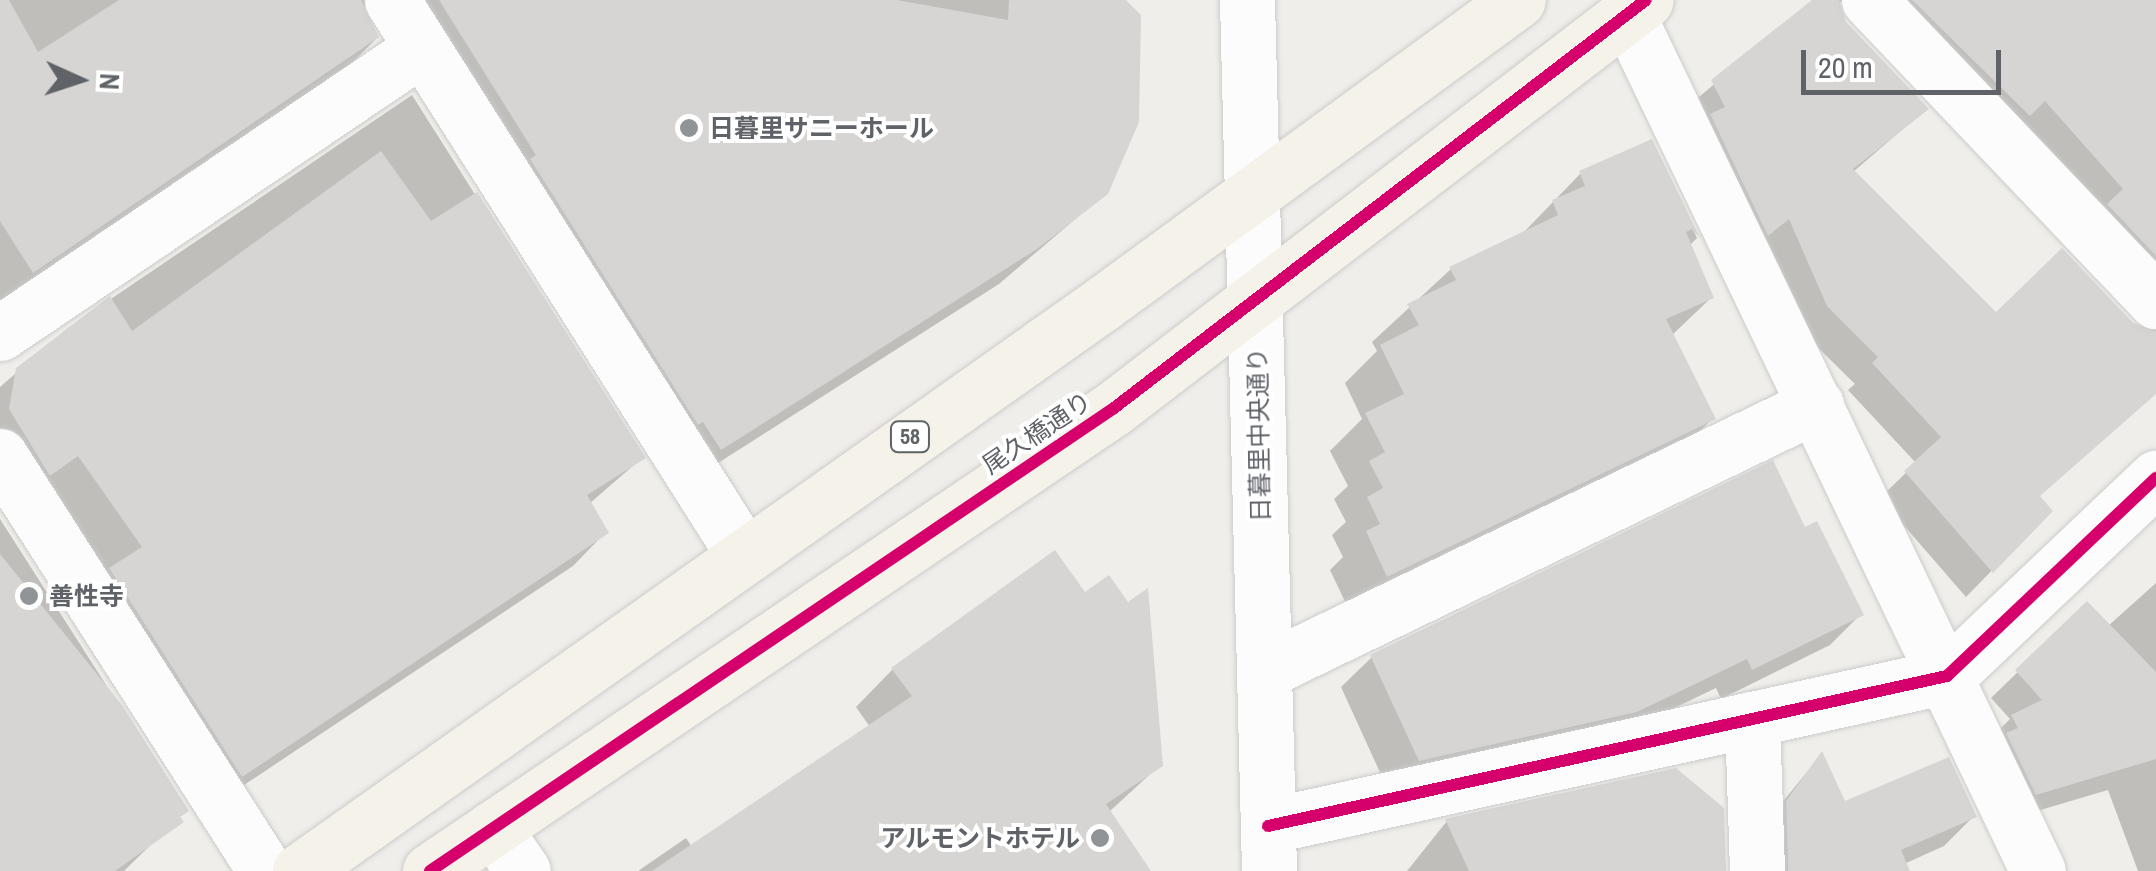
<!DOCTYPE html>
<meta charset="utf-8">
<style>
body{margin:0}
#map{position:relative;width:2156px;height:871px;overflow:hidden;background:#efeeea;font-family:"Archivo Narrow","Noto Sans JP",sans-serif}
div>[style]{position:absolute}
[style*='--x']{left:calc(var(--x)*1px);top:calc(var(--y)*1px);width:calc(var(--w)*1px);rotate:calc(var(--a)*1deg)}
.shadow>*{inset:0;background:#0003}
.building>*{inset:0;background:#d6d5d3}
.roads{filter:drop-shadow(0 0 2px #cbcccc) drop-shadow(0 0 2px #cbcccc)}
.minor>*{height:55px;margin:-27.5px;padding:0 27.5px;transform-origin:27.5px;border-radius:27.5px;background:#fdfcfc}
.major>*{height:55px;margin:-27.5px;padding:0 27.5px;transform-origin:27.5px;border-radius:27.5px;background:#f4f2e9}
.cycleway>*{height:12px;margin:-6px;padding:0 6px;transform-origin:6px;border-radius:6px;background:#d6006c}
.dots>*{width:28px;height:28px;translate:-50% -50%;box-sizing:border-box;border:5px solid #fff;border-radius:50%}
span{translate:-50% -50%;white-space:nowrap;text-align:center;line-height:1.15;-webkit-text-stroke:8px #fff;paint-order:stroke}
.shield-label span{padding:2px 8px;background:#fff;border:2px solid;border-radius:8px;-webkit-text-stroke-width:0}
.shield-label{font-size:22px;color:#5f6368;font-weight:700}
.poi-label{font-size:25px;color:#5f6368;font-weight:700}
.left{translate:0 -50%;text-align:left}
.right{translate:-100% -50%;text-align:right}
.street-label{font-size:25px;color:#5f6368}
.north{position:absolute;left:30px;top:30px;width:100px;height:100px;-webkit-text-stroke:8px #fff;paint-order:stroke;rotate:93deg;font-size:28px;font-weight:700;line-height:40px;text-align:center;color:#5f6368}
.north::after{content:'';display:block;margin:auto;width:35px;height:45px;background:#5f6368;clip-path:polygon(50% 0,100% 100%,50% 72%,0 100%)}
.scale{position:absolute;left:1801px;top:50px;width:200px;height:45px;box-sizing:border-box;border:5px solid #5f6368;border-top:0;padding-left:12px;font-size:30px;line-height:35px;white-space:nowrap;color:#5f6368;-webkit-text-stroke:8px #fff;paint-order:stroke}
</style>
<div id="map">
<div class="shadow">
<i style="clip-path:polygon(0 0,1122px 0,1106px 193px,999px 284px,685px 484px,370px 7px,361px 7px,377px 38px,341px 74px,0 304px)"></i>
<i style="clip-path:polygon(evenodd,1815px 0,2156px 0,2156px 391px,2038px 497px,2050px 511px,1966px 597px,1880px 498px,1916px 463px,1848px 390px,1855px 384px,1802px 332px,1687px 107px,1815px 0,1844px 1px,2147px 312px,2153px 332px,1996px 315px,1853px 172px,1926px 109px,1844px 22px,1837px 2px,1844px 1px)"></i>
<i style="clip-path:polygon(412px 95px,642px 458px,589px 504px,606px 532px,573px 566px,208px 809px,0 483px,0 387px,68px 328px)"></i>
<i style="clip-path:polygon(1651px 142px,1697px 238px,1689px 246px,1711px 298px,1671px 336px,1713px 418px,1676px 455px,1350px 612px,1330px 570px,1343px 557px,1332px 535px,1346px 522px,1334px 499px,1348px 486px,1330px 451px,1362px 419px,1345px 383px,1377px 351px,1372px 342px,1451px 269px,1521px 235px,1581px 173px)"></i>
<i style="clip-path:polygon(0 519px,186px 810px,124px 871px,0 871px)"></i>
<i style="clip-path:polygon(1804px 530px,1861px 614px,1830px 645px,1721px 699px,1716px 688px,1604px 742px,1388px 790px,1341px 687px,1372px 657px)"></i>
<i style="clip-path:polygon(2156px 583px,2156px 871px,2138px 871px,2108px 790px,2010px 819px,1987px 742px,2010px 719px,1991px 698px,2087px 605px,2108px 626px)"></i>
<i style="clip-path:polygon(893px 669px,1160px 765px,1109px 812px,1139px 871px,638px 871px,686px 838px,692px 847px,870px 727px,856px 707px)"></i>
<i style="clip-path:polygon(1821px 755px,1844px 804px,1974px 816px,1944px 846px,1904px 864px,1907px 871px,1756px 871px,1757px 833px)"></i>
<i style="clip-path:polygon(1721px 809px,1726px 871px,1407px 871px,1447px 821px)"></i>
</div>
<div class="building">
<i style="clip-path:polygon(0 0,9px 0,38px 52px,119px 0,361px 0,379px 37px,33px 273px,0 221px)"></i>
<i style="clip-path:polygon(439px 0,897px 0,1008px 20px,1009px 0,1126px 0,1141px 15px,1139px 122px,1108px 194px,1037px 249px,721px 450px,703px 422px,698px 425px,530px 159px,536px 155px)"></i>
<i style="clip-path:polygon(1812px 0,1839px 0,1846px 22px,1929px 109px,1853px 169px,1996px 312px,2062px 248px,2133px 323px,2156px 331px,2156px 394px,2040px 496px,2053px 511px,1993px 573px,1904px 471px,1941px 437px,1872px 363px,1878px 357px,1827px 306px,1789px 219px,1768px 236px,1710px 114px,1725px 107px,1711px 80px)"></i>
<i style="clip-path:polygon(1912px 0,2156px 0,2156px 256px,2107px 204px,2123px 189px,2045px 101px,2030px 116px)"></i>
<i style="clip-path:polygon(1652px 139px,1700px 238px,1692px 229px,1686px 232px,1714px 298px,1666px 319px,1716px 419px,1387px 577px,1366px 531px,1380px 524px,1367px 497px,1383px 488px,1369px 461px,1385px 452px,1365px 413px,1404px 394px,1380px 345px,1419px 325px,1407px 304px,1456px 280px,1449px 267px,1558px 215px,1552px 200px,1585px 186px,1579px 171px)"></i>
<i style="clip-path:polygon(381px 151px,431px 221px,477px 192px,646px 458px,587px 495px,609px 533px,242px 777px,109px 568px,142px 547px,78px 456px,50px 476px,9px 409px,16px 368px,110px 296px,132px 331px)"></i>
<i style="clip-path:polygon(1773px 460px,1805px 527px,1817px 521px,1864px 615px,1752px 670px,1747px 659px,1637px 712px,1419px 761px,1370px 655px)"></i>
<i style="clip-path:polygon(1055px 550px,1085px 592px,1109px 575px,1128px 602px,1148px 588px,1163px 766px,1106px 804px,1151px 871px,652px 871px,912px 696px,891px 668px)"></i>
<i style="clip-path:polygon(0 554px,122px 705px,189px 811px,180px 817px,184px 822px,115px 871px,0 871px)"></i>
<i style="clip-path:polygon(2087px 601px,2156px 672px,2156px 759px,2036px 795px,2006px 733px,2018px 728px,2011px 715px,2042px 700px,2015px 670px)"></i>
<i style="clip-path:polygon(1822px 751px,1845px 801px,1949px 757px,1977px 817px,1901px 850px,1910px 871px,1788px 871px,1786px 801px)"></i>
<i style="clip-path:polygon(1676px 768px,1724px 808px,1726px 871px,1469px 871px,1445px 819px)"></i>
</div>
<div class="roads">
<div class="minor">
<i style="--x:392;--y:0;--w:654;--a:57.62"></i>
<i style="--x:1247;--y:0;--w:871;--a:88.55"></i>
<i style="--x:1869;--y:0;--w:416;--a:46.4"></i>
<i style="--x:1627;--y:14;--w:950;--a:64.38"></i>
<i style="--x:0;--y:333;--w:509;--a:-34.03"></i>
<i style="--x:0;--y:456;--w:492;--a:57.4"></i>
<i style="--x:1264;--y:671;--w:613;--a:-25.73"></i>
<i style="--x:1752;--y:719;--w:152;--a:88.1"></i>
<i style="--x:1268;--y:826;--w:695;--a:-12.46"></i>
<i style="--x:1947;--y:676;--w:288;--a:-43.5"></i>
<i style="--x:493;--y:828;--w:52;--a:55.1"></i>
</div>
<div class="major">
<i style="--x:300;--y:871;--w:982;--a:-35.26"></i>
<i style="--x:1102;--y:304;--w:515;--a:-36.16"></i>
<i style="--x:430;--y:871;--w:826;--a:-34.09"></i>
<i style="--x:1114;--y:408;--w:670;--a:-37.49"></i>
</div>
</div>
<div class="cycleway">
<i style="--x:1268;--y:826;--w:695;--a:-12.46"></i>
<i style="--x:1947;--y:676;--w:288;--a:-43.5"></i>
<i style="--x:430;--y:871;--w:826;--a:-34.09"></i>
<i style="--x:1114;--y:408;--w:670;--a:-37.49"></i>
</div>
<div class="dots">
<i style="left:689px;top:128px;background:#919496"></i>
<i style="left:29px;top:596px;background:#919496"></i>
<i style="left:1100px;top:838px;background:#919496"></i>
</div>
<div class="shield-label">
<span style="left:910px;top:437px">58</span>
</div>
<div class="poi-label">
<span class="left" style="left:709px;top:128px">日暮里サニーホール</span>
<span class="left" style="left:49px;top:596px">善性寺</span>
<span class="right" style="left:1080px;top:838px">アルモントホテル</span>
</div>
<div class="street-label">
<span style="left:1037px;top:433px;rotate:-34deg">尾久橋通り</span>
<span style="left:1259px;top:435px;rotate:-91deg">日暮里中央通り</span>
</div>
<div class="north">N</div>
<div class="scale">20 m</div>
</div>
